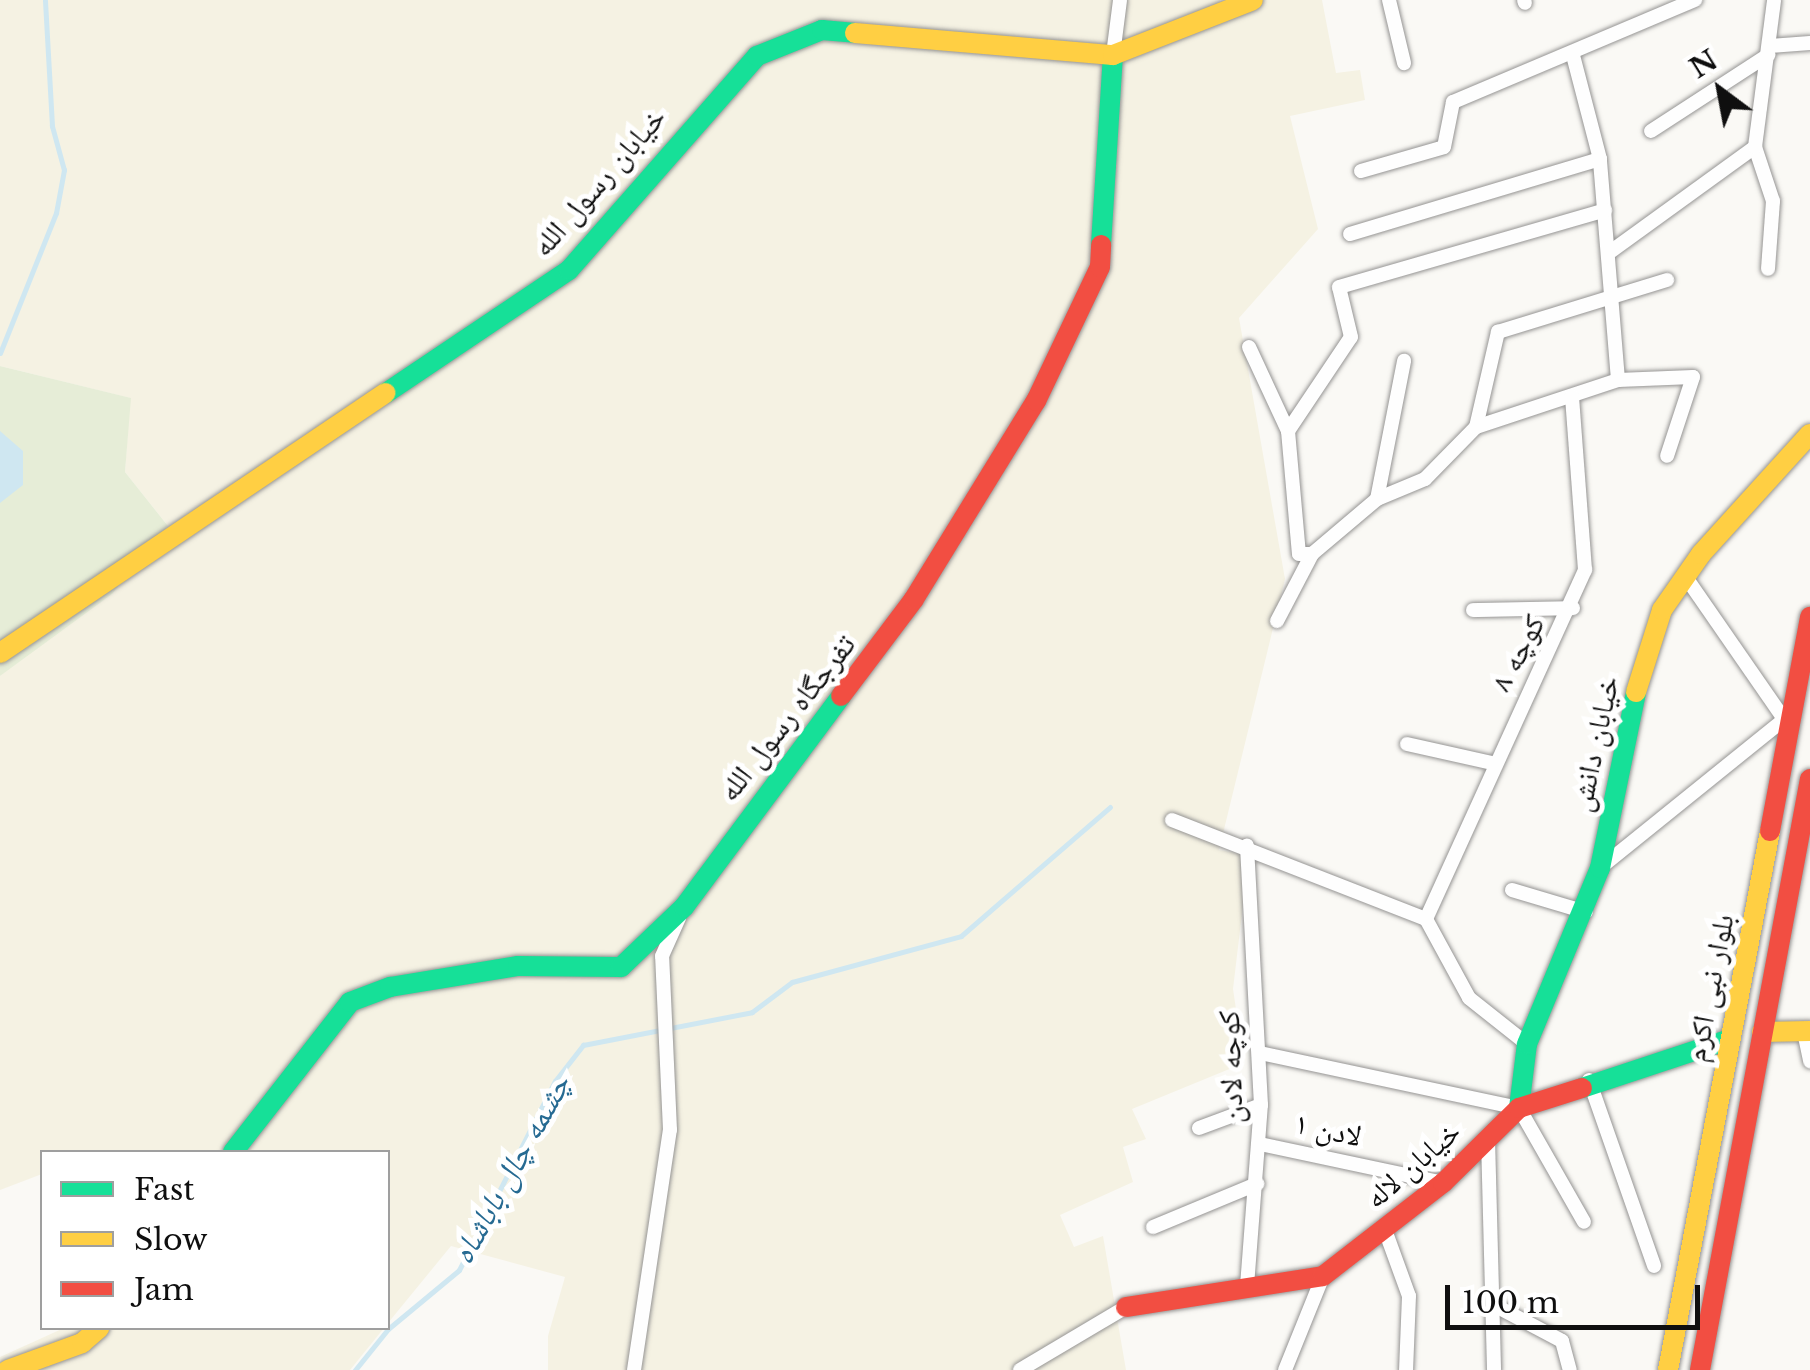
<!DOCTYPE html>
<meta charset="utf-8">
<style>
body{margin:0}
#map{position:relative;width:1810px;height:1370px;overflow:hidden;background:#faf9f5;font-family:"Libre Baskerville","Noto Naskh Arabic",serif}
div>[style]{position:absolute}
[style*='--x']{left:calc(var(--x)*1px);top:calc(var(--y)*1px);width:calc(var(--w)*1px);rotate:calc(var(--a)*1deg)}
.farmland>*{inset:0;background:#f5f2e3}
.green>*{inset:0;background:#e6edd7}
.water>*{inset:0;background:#cfe7f1}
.stream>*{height:5px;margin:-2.5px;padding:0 2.5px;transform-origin:2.5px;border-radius:2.5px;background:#cfe7f1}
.roads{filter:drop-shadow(0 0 2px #959493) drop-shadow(0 0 2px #959493)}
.street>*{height:14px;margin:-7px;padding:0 7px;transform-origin:7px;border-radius:7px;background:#fefefe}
.fast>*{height:20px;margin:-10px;padding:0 10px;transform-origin:10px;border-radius:10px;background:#16e098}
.slow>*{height:20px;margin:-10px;padding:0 10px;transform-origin:10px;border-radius:10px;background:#ffcf43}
.jam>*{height:20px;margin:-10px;padding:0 10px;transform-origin:10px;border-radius:10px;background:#f24e42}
span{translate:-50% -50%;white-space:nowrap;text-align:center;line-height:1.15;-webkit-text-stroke:10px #fff;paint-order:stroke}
.street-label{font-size:30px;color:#0f0f0f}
.water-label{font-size:32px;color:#266a92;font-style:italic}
.legend{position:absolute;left:40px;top:1150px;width:350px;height:180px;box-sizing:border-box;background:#fff;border:2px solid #9f9f9f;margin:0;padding:12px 18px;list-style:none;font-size:30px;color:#0f0f0f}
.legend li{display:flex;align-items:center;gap:20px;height:50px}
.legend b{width:50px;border:2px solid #9f9f9f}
.north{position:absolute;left:1670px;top:40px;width:100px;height:100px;-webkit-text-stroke:8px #fff;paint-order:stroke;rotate:328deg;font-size:28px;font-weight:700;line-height:40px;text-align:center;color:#0f0f0f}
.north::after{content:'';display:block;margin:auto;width:35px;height:45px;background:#0f0f0f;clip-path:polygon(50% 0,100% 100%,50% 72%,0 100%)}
.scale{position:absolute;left:1445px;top:1285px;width:255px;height:45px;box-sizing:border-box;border:5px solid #0f0f0f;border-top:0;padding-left:12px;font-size:30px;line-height:35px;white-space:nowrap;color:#0f0f0f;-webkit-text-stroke:8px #fff;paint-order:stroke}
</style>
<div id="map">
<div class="farmland">
<i style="clip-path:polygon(0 0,1220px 0,1221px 15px,1250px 0,1322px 0,1336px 73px,1360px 70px,1365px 100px,1290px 116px,1318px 229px,1239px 318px,1285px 579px,1219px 850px,1249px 855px,1233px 989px,1244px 1063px,1132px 1109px,1146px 1139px,1123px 1147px,1133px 1182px,1060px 1215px,1074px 1247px,1103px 1236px,1126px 1370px,548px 1370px,548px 1336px,565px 1277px,451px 1246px,388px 1323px,388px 1152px,42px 1152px,42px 1174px,0 1190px,0 676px,168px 526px,125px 472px,130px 398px,0 366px)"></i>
<i style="clip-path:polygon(64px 1328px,384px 1328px,350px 1370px,0 1370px,0 1357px)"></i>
</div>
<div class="green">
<i style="clip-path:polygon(0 366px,131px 398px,125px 472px,168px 526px,112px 594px,0 676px)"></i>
</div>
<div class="water">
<i style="clip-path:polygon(0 431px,23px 451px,23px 485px,0 503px)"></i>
</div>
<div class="stream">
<i style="--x:0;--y:353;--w:151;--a:-68.2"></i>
<i style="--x:56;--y:213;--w:44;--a:-79.5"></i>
<i style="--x:64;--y:170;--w:46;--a:-105.3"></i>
<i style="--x:52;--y:126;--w:126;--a:-93.2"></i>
<i style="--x:355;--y:1370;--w:53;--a:-51.2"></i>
<i style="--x:388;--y:1329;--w:92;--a:-39.7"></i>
<i style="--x:459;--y:1270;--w:212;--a:-63.1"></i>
<i style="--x:555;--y:1081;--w:46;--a:-52.1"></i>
<i style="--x:583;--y:1045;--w:172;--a:-11"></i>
<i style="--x:752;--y:1012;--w:50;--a:-36.9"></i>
<i style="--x:792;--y:982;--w:175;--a:-15.2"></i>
<i style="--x:961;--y:936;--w:197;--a:-40.9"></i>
</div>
<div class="roads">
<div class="street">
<i style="--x:1389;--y:0;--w:65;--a:76.6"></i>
<i style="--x:1524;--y:0;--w:3;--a:72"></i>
<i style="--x:1770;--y:46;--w:40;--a:-4.3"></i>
<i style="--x:1113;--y:55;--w:55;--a:-82.7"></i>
<i style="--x:1651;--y:131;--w:140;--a:-33"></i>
<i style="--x:1755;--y:147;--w:57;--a:71.6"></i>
<i style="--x:1773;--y:201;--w:68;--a:94.2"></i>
<i style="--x:1361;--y:171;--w:86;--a:-16.1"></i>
<i style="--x:1444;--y:147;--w:46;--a:-78.7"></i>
<i style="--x:1453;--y:102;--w:263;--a:-22.9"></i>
<i style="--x:1350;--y:234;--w:261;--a:-16.7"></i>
<i style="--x:1610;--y:252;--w:179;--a:-35.9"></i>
<i style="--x:1755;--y:147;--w:148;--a:-82.6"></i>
<i style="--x:1249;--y:347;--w:93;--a:65.1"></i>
<i style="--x:1288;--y:431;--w:123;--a:84.9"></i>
<i style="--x:1299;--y:554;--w:13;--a:0"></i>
<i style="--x:1312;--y:554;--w:85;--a:-40.2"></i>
<i style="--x:1377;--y:499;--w:52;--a:-22.6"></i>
<i style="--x:1425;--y:479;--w:73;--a:-45.6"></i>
<i style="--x:1476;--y:427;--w:150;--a:-18.3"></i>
<i style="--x:1618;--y:380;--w:222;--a:-94.7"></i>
<i style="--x:1600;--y:159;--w:107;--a:-104.6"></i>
<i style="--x:1618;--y:380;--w:75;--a:-2.3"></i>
<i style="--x:1693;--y:377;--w:83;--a:108.2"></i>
<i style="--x:1476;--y:427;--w:98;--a:-77"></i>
<i style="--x:1498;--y:332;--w:177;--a:-17.1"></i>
<i style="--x:1288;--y:431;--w:113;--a:-56.2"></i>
<i style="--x:1351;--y:337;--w:51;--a:-103.5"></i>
<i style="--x:1339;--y:287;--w:277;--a:-16.1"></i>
<i style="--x:1377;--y:499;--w:141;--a:-78.9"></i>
<i style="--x:1685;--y:576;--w:170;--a:55.3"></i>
<i style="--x:1473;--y:610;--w:100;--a:-1.1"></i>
<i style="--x:1277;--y:621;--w:76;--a:-62.4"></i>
<i style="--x:1407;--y:744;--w:87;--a:12.6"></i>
<i style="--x:1172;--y:820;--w:273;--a:21.3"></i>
<i style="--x:1426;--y:919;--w:90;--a:61.4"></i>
<i style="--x:1469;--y:998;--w:74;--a:38.4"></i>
<i style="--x:1600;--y:868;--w:248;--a:-38.9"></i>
<i style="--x:1512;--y:890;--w:77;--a:16.6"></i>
<i style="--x:1426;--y:919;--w:384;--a:-65.5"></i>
<i style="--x:1585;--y:570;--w:174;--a:-94.3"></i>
<i style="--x:1804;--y:1032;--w:30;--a:78"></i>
<i style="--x:1260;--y:1053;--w:265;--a:12"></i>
<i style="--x:1519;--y:1108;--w:131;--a:60.3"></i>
<i style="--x:1589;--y:1080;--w:197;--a:70.7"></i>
<i style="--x:1199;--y:1128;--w:66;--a:-20.4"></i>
<i style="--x:1488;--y:1139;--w:231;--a:88.5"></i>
<i style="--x:1260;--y:1144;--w:187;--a:12"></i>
<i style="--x:1153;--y:1227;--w:113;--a:-22.5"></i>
<i style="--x:1385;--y:1230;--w:70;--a:70"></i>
<i style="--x:1409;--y:1296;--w:74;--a:92.3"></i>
<i style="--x:1247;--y:1286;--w:182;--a:-85.6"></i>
<i style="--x:1261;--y:1105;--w:260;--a:-93.1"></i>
<i style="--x:1494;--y:1305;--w:77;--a:27.9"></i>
<i style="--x:1562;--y:1341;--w:30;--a:75"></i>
<i style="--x:634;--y:1370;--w:243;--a:-81.5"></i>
<i style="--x:670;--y:1130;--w:174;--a:-92.6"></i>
<i style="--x:662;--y:956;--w:42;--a:-65.9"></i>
<i style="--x:1020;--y:1370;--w:123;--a:-30.7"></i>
<i style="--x:1285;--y:1370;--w:101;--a:-68"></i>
</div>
<div class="fast">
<i style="--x:1101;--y:245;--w:190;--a:-86.4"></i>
<i style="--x:386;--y:393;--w:220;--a:-33.9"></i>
<i style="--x:569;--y:270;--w:285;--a:-48.7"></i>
<i style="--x:757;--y:56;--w:70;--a:-21.8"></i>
<i style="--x:822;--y:30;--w:33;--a:5"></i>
<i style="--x:1582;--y:1088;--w:156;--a:-18.3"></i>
<i style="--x:1519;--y:1108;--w:64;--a:-82.9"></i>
<i style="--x:1527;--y:1044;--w:191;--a:-67.5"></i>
<i style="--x:1600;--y:868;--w:180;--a:-78.4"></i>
<i style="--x:233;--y:1152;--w:190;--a:-52"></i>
<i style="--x:350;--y:1002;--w:43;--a:-20.6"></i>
<i style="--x:390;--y:987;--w:130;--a:-9.3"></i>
<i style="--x:518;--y:966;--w:103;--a:0.6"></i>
<i style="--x:621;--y:967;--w:87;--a:-43.6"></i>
<i style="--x:684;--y:907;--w:263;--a:-53.3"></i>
</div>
<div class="slow">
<i style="--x:855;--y:33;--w:259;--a:4.9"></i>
<i style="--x:1113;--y:55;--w:150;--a:-21.4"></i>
<i style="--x:0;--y:653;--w:465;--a:-34"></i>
<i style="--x:1636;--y:692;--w:86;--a:-72.4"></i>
<i style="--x:1662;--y:610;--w:68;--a:-55.1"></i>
<i style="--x:1701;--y:554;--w:162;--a:-47.8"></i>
<i style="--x:1762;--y:1032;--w:48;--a:-1.2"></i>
<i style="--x:8;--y:1370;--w:79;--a:-20"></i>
<i style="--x:82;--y:1343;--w:23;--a:-41"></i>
<i style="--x:1668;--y:1370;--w:549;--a:-79.28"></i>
</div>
<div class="jam">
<i style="--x:841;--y:696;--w:121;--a:-53"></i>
<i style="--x:914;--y:599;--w:233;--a:-58.4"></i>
<i style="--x:1036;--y:401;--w:148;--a:-64.5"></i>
<i style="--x:1100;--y:267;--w:22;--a:-87"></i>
<i style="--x:1770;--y:831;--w:218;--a:-79.4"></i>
<i style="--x:1126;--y:1307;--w:199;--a:-8.9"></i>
<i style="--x:1323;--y:1276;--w:152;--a:-37.8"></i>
<i style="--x:1443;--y:1183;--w:107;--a:-44.6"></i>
<i style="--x:1519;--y:1108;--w:66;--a:-17.6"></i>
<i style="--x:1700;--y:1370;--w:601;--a:-79.46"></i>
</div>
</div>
<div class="street-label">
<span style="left:599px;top:182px;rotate:-49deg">خیابان رسول الله</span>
<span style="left:1518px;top:653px;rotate:-62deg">کوچه ۸</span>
<span style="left:787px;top:718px;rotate:-52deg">تفرجگاه رسول الله</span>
<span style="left:1595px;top:744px;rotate:-78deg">خیابان دانش</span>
<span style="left:1710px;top:988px;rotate:-79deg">بلوار نبی اکرم</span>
<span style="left:1231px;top:1067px;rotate:-92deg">کوچه لادن</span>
<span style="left:1328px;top:1130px;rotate:12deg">لادن ۱</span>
<span style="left:1413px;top:1165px;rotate:-41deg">خیابان لاله</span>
</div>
<div class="water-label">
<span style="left:511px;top:1169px;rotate:-61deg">چشمه چال باباشاه</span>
</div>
<ul class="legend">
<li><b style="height:12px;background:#16e098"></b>Fast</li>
<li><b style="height:12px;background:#ffcf43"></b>Slow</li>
<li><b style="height:12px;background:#f24e42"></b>Jam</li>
</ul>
<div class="north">N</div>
<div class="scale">100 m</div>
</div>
